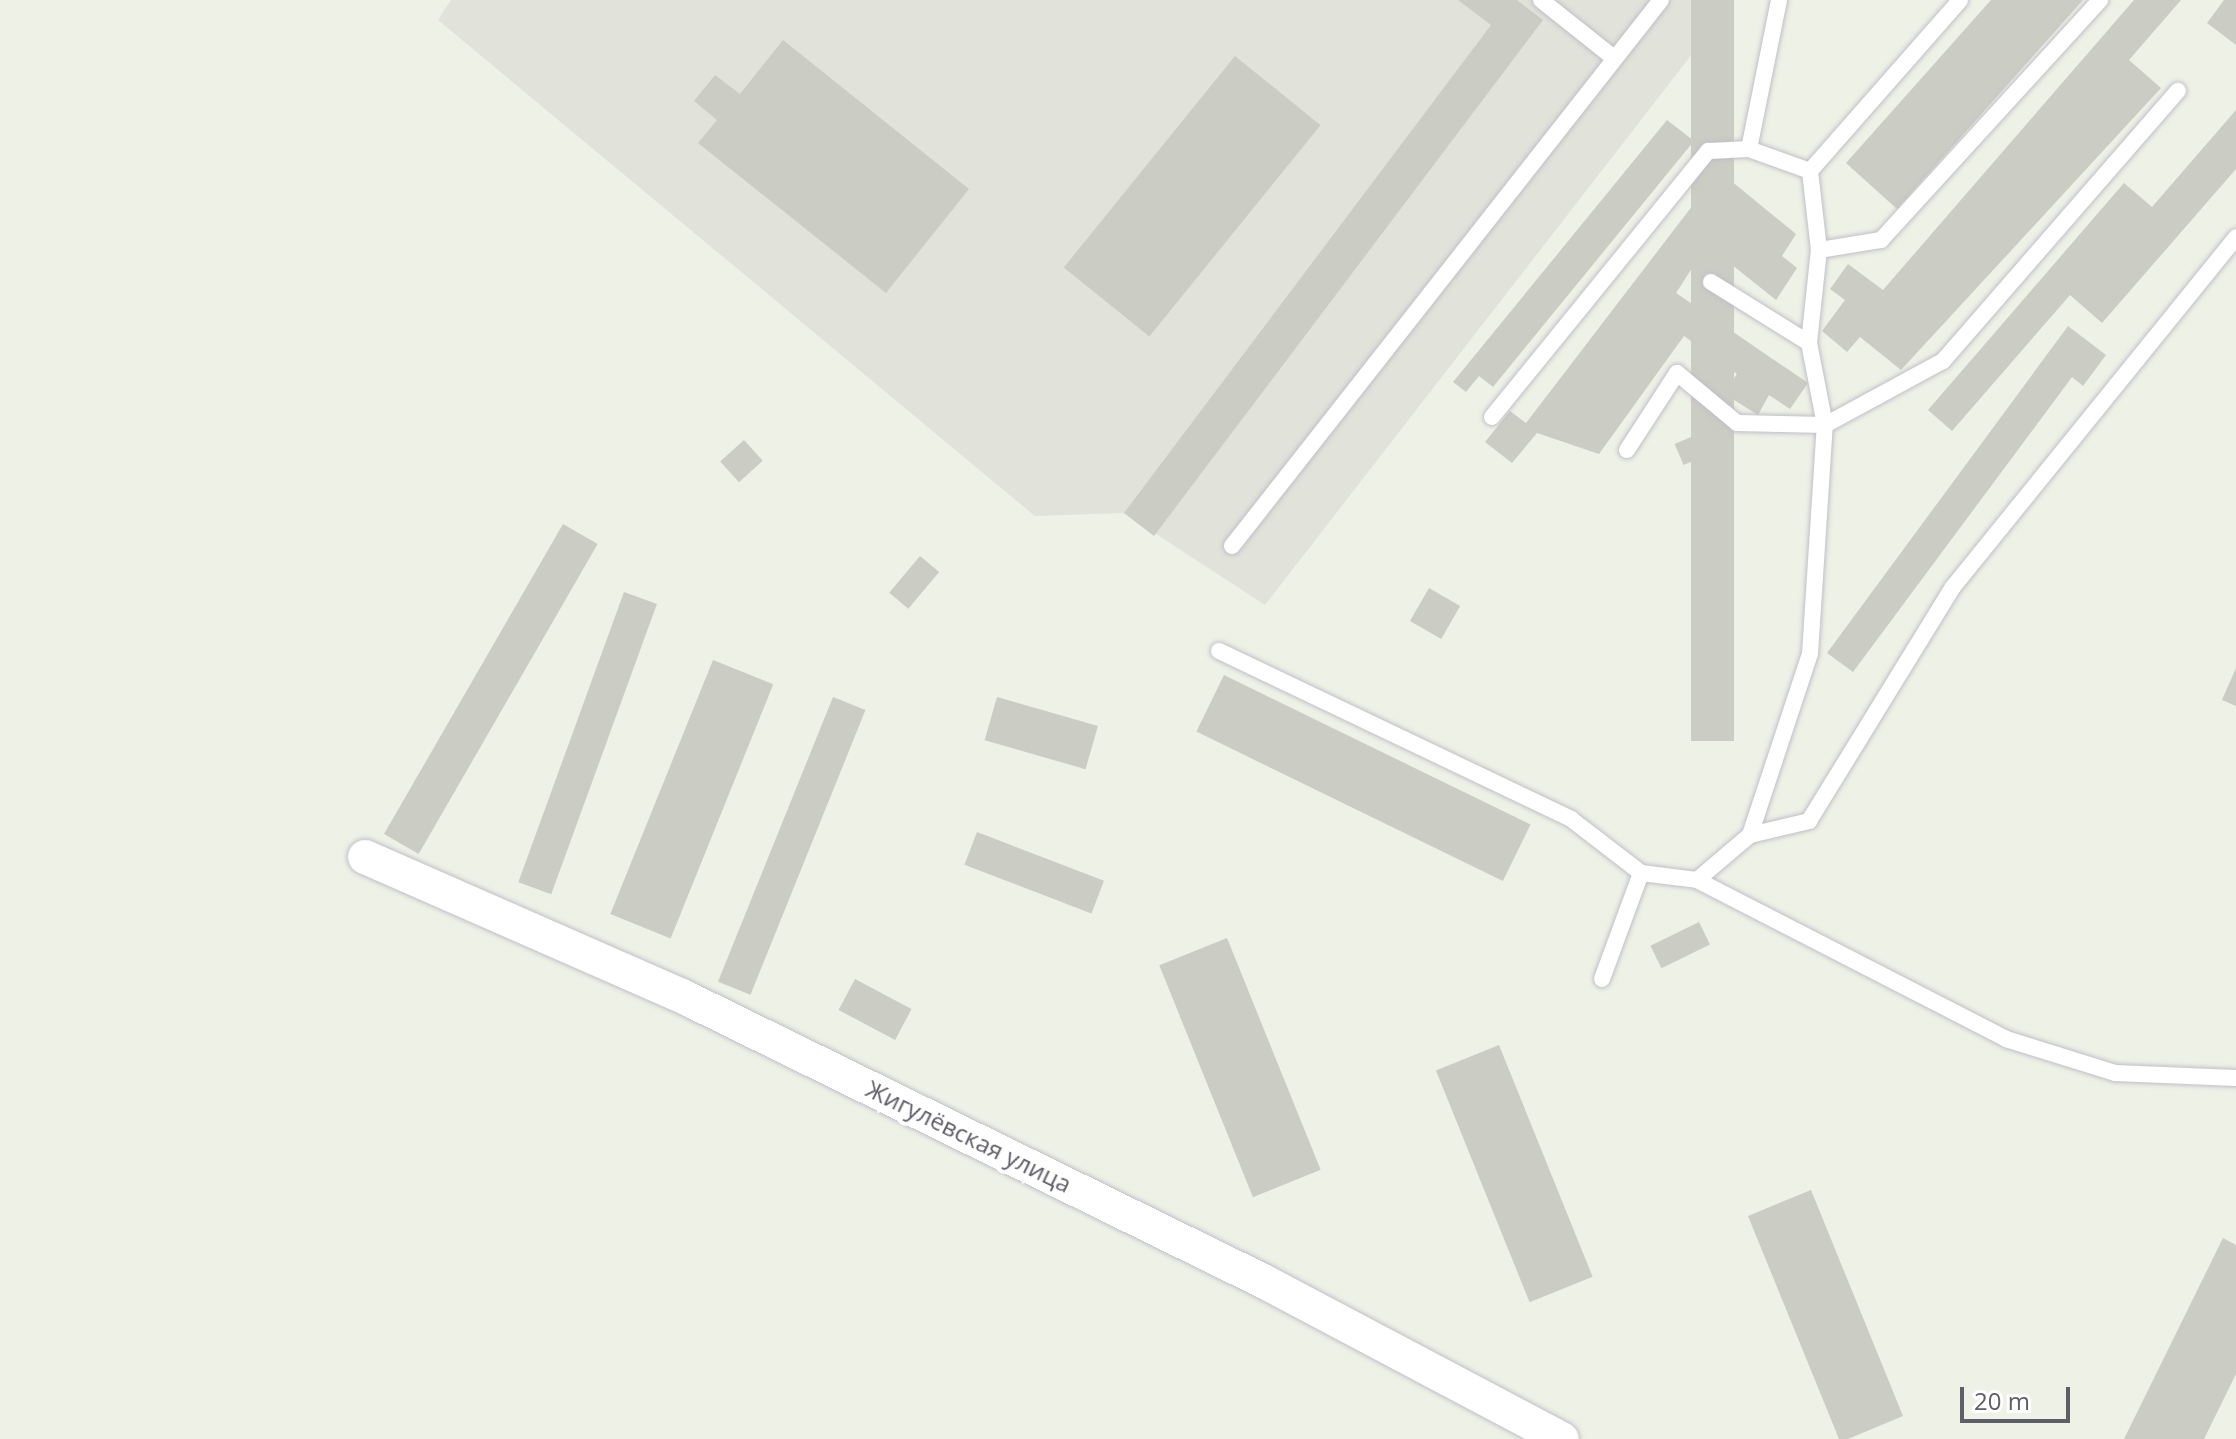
<!DOCTYPE html>
<meta charset="utf-8">
<style>
body{margin:0}
#map{position:relative;width:2236px;height:1439px;overflow:hidden;background:#eef1e6;font-family:"Open Sans",sans-serif}
div>[style]{position:absolute}
[style*='--x']{left:calc(var(--x)*1px);top:calc(var(--y)*1px);width:calc(var(--w)*1px);rotate:calc(var(--a)*1deg)}
.industrial>*{inset:0;background:#e1e2da}
.building>*{inset:0;background:#cbccc3;transform-origin:0 0}
.roads{filter:drop-shadow(0 0 2px #c0bfc8) drop-shadow(0 0 2px #c0bfc8)}
.lane>*{height:16px;margin:-8px;padding:0 8px;transform-origin:8px;border-radius:8px;background:#fff}
.street>*{height:34px;margin:-17px;padding:0 17px;transform-origin:17px;border-radius:17px;background:#fff}
span{translate:-50% -50%;white-space:nowrap;text-align:center;line-height:1.15;-webkit-text-stroke:8px #fff;paint-order:stroke}
.street-label{font-size:24px;color:#5e5d68}
.scale{position:absolute;left:1960px;top:1387px;width:110px;height:36px;box-sizing:border-box;border:4px solid #5e5d68;border-top:0;padding-left:10px;font-size:24px;line-height:28px;white-space:nowrap;color:#5e5d68;-webkit-text-stroke:6px #fff;paint-order:stroke}
</style>
<div id="map">
<div class="industrial">
<i style="clip-path:polygon(451px 0,1734px 0,1265px 605px,1124px 513px,1035px 516px,438px 20px)"></i>
</div>
<div class="building">
<i style="clip-path:polygon(1458px 0,1517px 0,1543px 20px,1154px 536px,1124px 513px,1491px 25px)"></i>
<i style="left:1691px;top:0;width:43px;height:741px"></i>
<i style="clip-path:polygon(1991px 0,2083px 0,1897px 209px,1846px 163px)"></i>
<i style="clip-path:polygon(2134px 0,2181px 0,2129px 60px,2161px 88px,1901px 370px,1860px 337px,1847px 352px,1822px 331px,1845px 300px,1830px 289px,1848px 264px,1883px 290px)"></i>
<i style="clip-path:polygon(2224px 0,2236px 0,2236px 45px,2207px 23px)"></i>
<i style="clip-path:polygon(783px 40px,969px 189px,886px 293px,698px 143px,717px 120px,694px 101px,715px 75px,740px 94px)"></i>
<i style="left:1235px;top:56px;width:110px;height:272px;rotate:39deg"></i>
<i style="clip-path:polygon(2236px 110px,2236px 169px,2102px 323px,2070px 295px,1952px 431px,1928px 410px,2124px 183px,2152px 207px)"></i>
<i style="clip-path:polygon(1667px 120px,1694px 141px,1493px 387px,1479px 376px,1466px 392px,1453px 382px)"></i>
<i style="clip-path:polygon(1719px 171px,1796px 234px,1782px 256px,1797px 268px,1776px 300px,1707px 245px,1676px 293px,1808px 383px,1790px 409px,1769px 395px,1758px 415px,1723px 393px,1737px 374px,1684px 336px,1599px 454px,1537px 433px,1512px 463px,1485px 442px,1510px 411px,1526px 423px)"></i>
<i style="clip-path:polygon(2068px 326px,2106px 355px,2083px 386px,2072px 377px,1853px 672px,1827px 653px)"></i>
<i style="left:1705px;top:431px;width:23px;height:33px;rotate:67deg"></i>
<i style="left:744px;top:440px;width:28px;height:32px;rotate:48deg"></i>
<i style="left:563px;top:524px;width:40px;height:358px;rotate:30deg"></i>
<i style="left:920px;top:556px;width:25px;height:48px;rotate:40deg"></i>
<i style="left:1429px;top:588px;width:36px;height:38px;rotate:30deg"></i>
<i style="left:624px;top:592px;width:35px;height:309px;rotate:20deg"></i>
<i style="left:713px;top:660px;width:65px;height:274px;rotate:22deg"></i>
<i style="clip-path:polygon(2236px 668px,2236px 706px,2222px 700px)"></i>
<i style="left:1224px;top:675px;width:341px;height:63px;rotate:26deg"></i>
<i style="left:833px;top:697px;width:35px;height:307px;rotate:22deg"></i>
<i style="left:997px;top:697px;width:105px;height:45px;rotate:16deg"></i>
<i style="left:977px;top:832px;width:136px;height:35px;rotate:21deg"></i>
<i style="left:1699px;top:922px;width:25px;height:54px;rotate:64deg"></i>
<i style="left:1227px;top:938px;width:250px;height:73px;rotate:68deg"></i>
<i style="left:855px;top:979px;width:64px;height:35px;rotate:28deg"></i>
<i style="left:1499px;top:1045px;width:250px;height:68px;rotate:68deg"></i>
<i style="clip-path:polygon(1811px 1190px,1903px 1416px,1848px 1439px,1839px 1439px,1748px 1216px)"></i>
<i style="clip-path:polygon(2223px 1238px,2236px 1245px,2236px 1374px,2204px 1439px,2124px 1439px)"></i>
</div>
<div class="roads">
<div class="lane">
<i style="--x:1541;--y:0;--w:93;--a:38.5"></i>
<i style="--x:1810;--y:171;--w:227;--a:-48.7"></i>
<i style="--x:1819;--y:250;--w:63;--a:-9.2"></i>
<i style="--x:1881;--y:240;--w:325;--a:-47.6"></i>
<i style="--x:1711;--y:282;--w:115;--a:31.9"></i>
<i style="--x:1492;--y:417;--w:343;--a:-50.9"></i>
<i style="--x:1708;--y:151;--w:41;--a:-2.8"></i>
<i style="--x:1627;--y:450;--w:92;--a:-57"></i>
<i style="--x:1677;--y:373;--w:78;--a:39.8"></i>
<i style="--x:1737;--y:423;--w:88;--a:1.3"></i>
<i style="--x:1825;--y:425;--w:134;--a:-28.5"></i>
<i style="--x:1943;--y:361;--w:358;--a:-49"></i>
<i style="--x:1232;--y:546;--w:694;--a:-51.84"></i>
<i style="--x:1219;--y:651;--w:390;--a:25.5"></i>
<i style="--x:1571;--y:819;--w:88;--a:37.6"></i>
<i style="--x:1750;--y:835;--w:61;--a:-13.3"></i>
<i style="--x:1809;--y:821;--w:275;--a:-58.4"></i>
<i style="--x:1953;--y:587;--w:450;--a:-51"></i>
<i style="--x:1697;--y:880;--w:70;--a:-40.3"></i>
<i style="--x:1750;--y:835;--w:191;--a:-71.7"></i>
<i style="--x:1810;--y:654;--w:229;--a:-86.3"></i>
<i style="--x:1825;--y:425;--w:84;--a:-101"></i>
<i style="--x:1809;--y:343;--w:94;--a:-83.9"></i>
<i style="--x:1819;--y:250;--w:80;--a:-96.5"></i>
<i style="--x:1810;--y:171;--w:65;--a:-160.2"></i>
<i style="--x:1749;--y:149;--w:152;--a:-78.6"></i>
<i style="--x:1602;--y:979;--w:113;--a:-69.8"></i>
<i style="--x:1641;--y:873;--w:56;--a:7.1"></i>
<i style="--x:1697;--y:880;--w:348;--a:27.2"></i>
<i style="--x:2006;--y:1039;--w:114;--a:17.3"></i>
<i style="--x:2115;--y:1073;--w:121;--a:2.4"></i>
</div>
<div class="street">
<i style="--x:365;--y:857;--w:346;--a:23.7"></i>
<i style="--x:682;--y:996;--w:647;--a:26.13"></i>
<i style="--x:1263;--y:1281;--w:338;--a:27.9"></i>
</div>
</div>
<div class="street-label">
<span style="left:969px;top:1136px;rotate:26deg">Жигулёвская улица</span>
</div>
<div class="scale">20 m</div>
</div>
